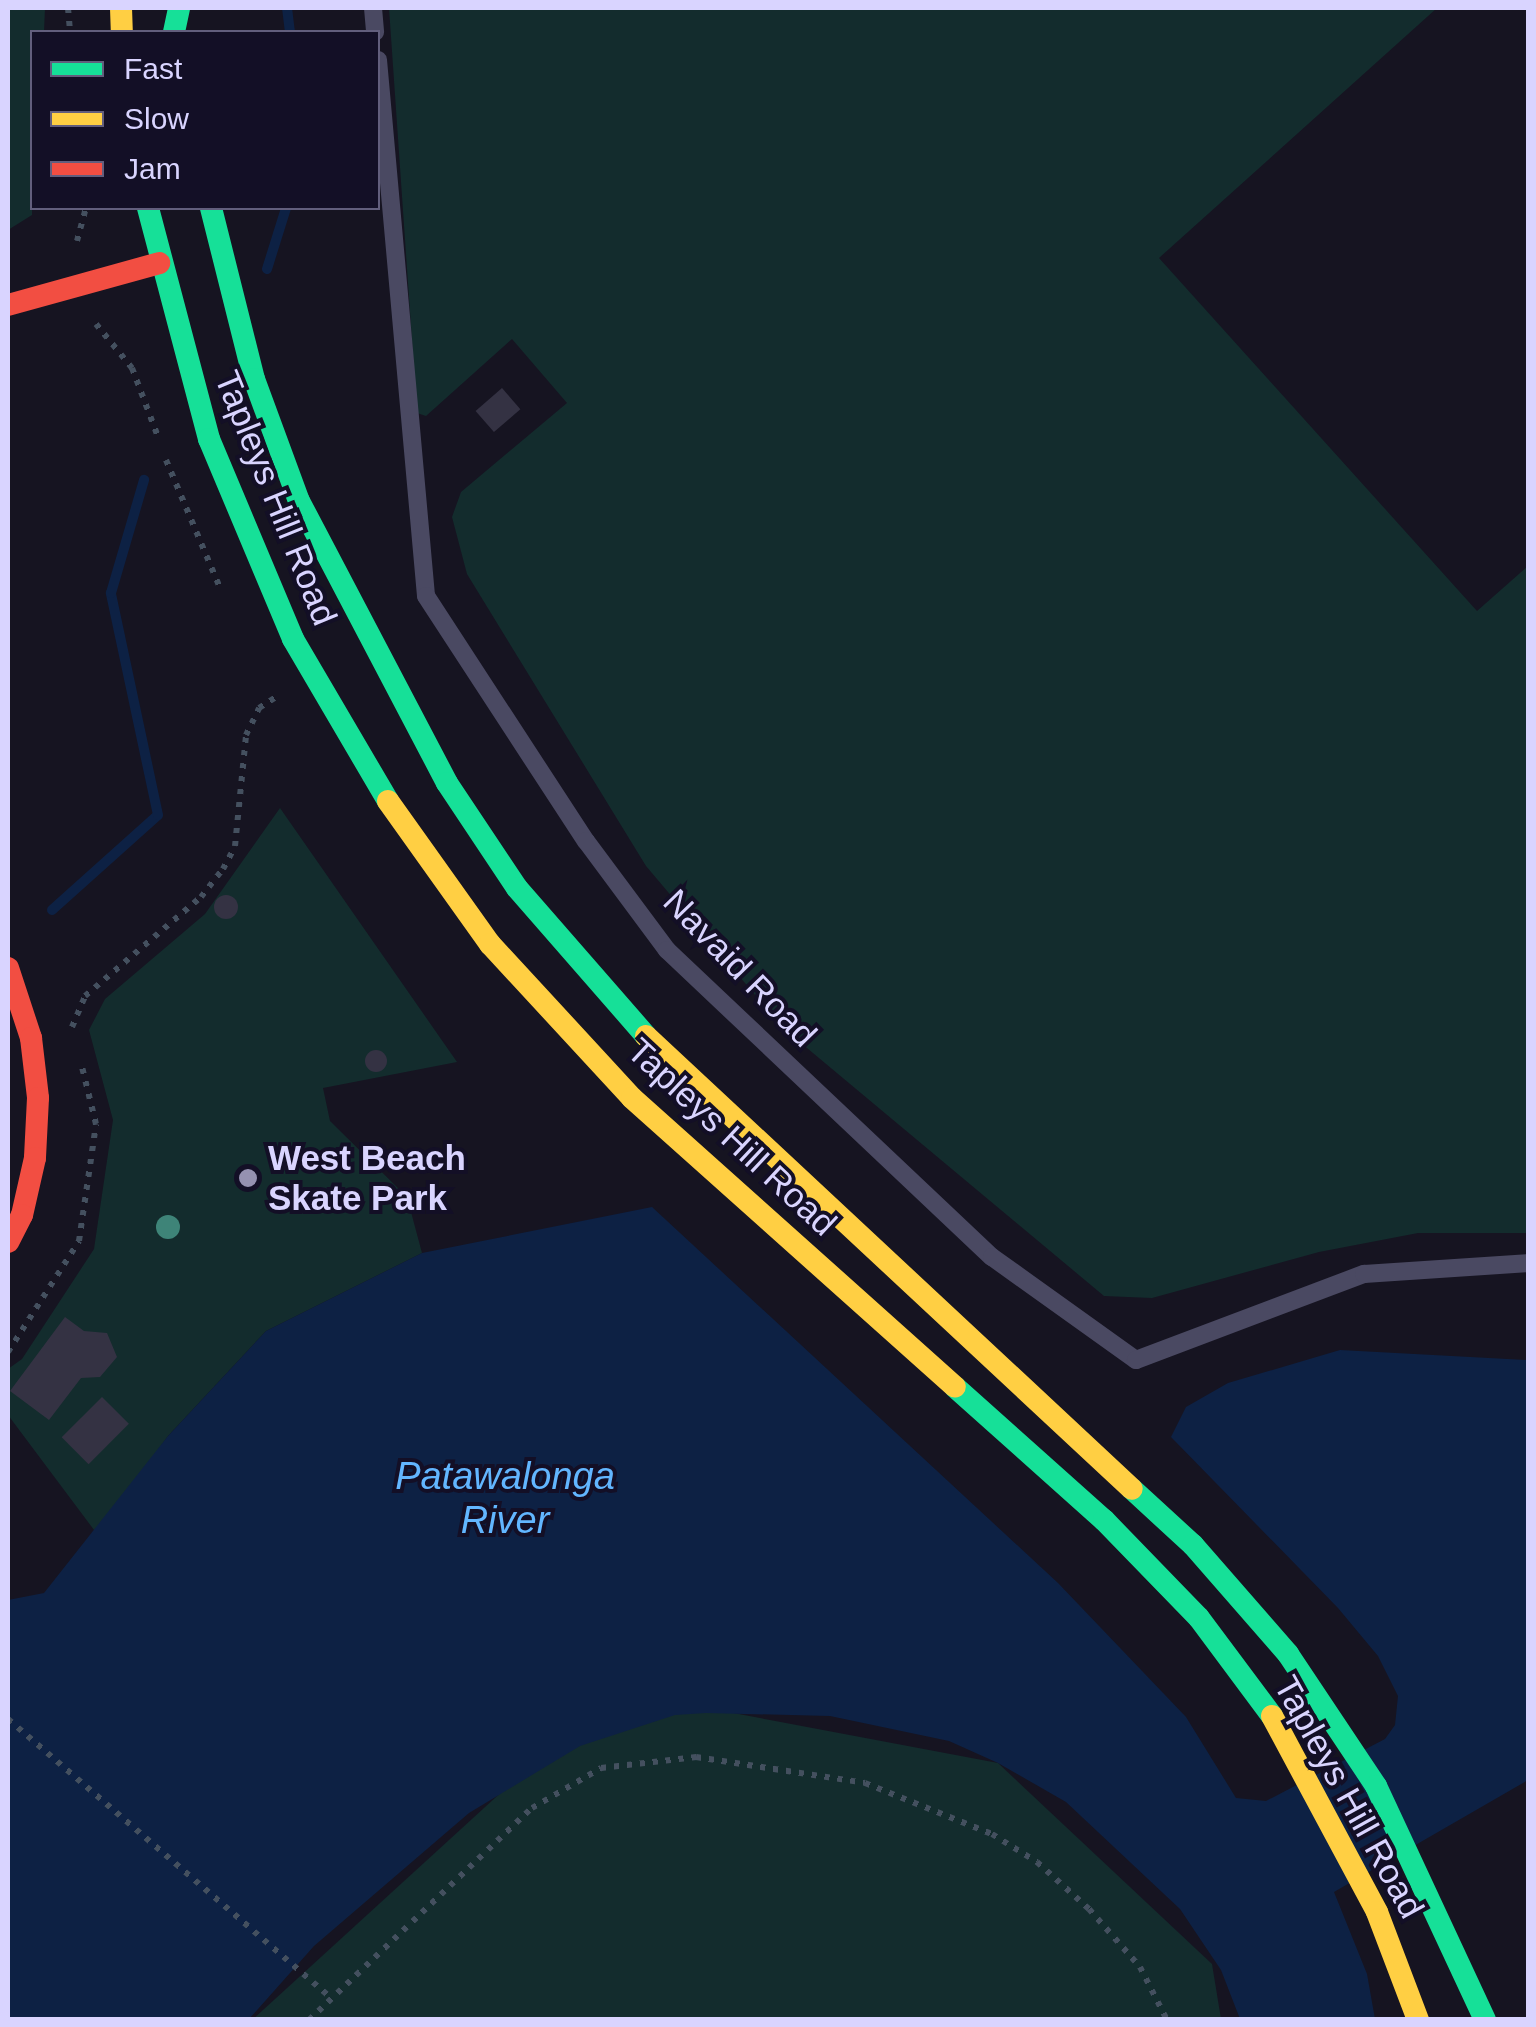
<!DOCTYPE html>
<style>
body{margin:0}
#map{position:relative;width:1536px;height:2027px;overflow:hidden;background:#161421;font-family:Arial,sans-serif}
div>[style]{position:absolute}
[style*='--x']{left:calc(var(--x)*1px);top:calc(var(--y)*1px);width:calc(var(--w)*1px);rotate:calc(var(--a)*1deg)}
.green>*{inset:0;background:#132c2d}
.water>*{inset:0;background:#0d2144}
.stream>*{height:10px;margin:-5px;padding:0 5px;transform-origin:5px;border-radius:5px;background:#0d2144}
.building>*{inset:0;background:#343243;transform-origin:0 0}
.round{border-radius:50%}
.path>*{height:6px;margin-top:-3px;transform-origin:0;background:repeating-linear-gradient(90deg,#44505f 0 5px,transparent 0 13px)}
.lane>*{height:18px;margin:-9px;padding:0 9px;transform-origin:9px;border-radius:9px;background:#4a4962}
.fast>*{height:22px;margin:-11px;padding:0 11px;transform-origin:11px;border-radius:11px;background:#16e098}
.slow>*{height:22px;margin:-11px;padding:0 11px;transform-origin:11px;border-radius:11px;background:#ffcf43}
.jam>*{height:22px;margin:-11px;padding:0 11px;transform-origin:11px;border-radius:11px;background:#f24e42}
.trees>*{width:24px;height:24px;margin:-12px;border-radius:50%;background:#3e8478}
.dots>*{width:28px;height:28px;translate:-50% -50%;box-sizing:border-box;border:5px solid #130f26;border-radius:50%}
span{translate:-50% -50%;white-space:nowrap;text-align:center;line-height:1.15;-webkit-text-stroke:8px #130f26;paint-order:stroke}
.street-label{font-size:35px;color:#d9d4ff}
.poi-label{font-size:35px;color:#d9d4ff;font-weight:700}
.left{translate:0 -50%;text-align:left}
.water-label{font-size:38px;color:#62b6ff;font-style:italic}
.frame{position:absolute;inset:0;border:10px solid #d9d4ff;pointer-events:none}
.legend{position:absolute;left:30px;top:30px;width:350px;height:180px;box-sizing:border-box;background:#130f26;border:2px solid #625e7d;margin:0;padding:12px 18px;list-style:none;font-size:30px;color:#d9d4ff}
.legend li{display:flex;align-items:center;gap:20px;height:50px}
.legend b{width:50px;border:2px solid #625e7d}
</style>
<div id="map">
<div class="green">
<i style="clip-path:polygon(8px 8px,45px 8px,44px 32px,32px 32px,32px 215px,8px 230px)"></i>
<i style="clip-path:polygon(389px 8px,1437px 8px,1159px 258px,1477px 611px,1528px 566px,1528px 1233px,1418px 1233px,1319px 1252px,1152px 1298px,1104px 1296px,783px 1028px,646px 866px,467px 574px,452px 517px,461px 492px,567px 403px,512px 339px,426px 416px,417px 413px)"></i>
<i style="clip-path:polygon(280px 808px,457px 1062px,323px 1088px,330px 1121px,407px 1197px,422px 1253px,266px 1331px,168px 1436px,97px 1534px,8px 1415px,8px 1369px,22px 1359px,94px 1249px,113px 1120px,89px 1030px,105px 999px,205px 914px)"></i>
<i style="clip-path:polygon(696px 1706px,998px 1763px,1212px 1964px,1221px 2019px,252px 2020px,543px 1754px)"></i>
</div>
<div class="water">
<i style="clip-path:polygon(652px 1207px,1058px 1583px,1186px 1717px,1236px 1798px,1266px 1801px,1385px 1739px,1395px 1725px,1398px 1696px,1378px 1656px,1338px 1608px,1171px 1437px,1186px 1407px,1228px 1383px,1340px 1350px,1528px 1360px,1528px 1780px,1334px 1892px,1367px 1974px,1375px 2019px,1240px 2019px,1221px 1970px,1180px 1909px,1066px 1802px,998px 1763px,949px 1741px,830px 1716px,706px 1713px,675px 1715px,580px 1746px,469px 1813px,314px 1946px,249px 2019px,8px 2019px,8px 1600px,44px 1593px,168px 1436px,266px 1331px,422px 1253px)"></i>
</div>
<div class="stream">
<i style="--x:287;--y:8;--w:24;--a:83"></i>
<i style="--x:267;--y:269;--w:64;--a:-72.7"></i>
<i style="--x:52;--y:910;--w:142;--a:-41.9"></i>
<i style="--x:158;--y:815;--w:227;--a:-102"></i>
<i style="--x:111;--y:593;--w:118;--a:-73.7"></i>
</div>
<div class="building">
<i style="left:502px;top:388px;width:28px;height:35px;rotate:49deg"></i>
<i class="round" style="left:214px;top:895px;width:24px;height:24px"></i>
<i class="round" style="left:365px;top:1050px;width:22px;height:22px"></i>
<i style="clip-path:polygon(65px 1317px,84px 1331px,107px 1333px,117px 1357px,100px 1377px,81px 1378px,49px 1420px,10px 1391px)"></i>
<i style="left:102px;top:1397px;width:38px;height:57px;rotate:45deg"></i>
</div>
<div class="path">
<i style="--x:68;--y:8;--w:24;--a:85"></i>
<i style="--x:77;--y:241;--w:34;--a:-75"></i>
<i style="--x:96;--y:324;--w:57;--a:50.7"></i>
<i style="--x:132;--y:368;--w:71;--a:69.3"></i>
<i style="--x:166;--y:460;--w:141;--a:67.1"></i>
<i style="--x:72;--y:1027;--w:34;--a:-67"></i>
<i style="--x:85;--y:996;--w:153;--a:-40.5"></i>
<i style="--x:201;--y:897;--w:36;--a:-52"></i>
<i style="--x:223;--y:869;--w:26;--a:-62"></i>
<i style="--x:235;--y:846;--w:112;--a:-84.3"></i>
<i style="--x:246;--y:735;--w:30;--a:-64"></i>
<i style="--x:259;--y:708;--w:24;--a:-33"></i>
<i style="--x:8;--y:1352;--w:132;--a:-57.4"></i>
<i style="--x:79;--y:1241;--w:118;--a:-81.7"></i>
<i style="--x:96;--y:1124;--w:63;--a:-103.8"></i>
<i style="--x:8;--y:1719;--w:425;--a:40.8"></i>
<i style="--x:309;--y:2020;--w:308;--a:-43.6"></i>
<i style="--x:532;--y:1808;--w:80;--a:-30.1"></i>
<i style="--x:601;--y:1768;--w:96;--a:-6.6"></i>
<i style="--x:696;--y:1757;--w:171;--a:8.7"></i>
<i style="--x:865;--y:1783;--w:137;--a:21.9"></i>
<i style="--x:992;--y:1834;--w:53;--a:31.9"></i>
<i style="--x:1037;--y:1862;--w:70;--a:42.1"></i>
<i style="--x:1089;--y:1909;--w:77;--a:48.7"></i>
<i style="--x:1140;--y:1967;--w:59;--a:63"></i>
</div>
<div class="lane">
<i style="--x:373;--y:8;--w:24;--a:85"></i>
<i style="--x:378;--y:60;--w:538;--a:84.88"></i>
<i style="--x:426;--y:596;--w:293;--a:56.9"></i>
<i style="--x:586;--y:841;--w:136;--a:53.4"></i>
<i style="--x:667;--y:950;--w:447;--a:43.4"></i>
<i style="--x:992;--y:1257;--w:177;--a:35.6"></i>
<i style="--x:1136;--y:1360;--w:244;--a:-20.7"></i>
<i style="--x:1364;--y:1274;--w:164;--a:-3.8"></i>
</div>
<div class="fast">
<i style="--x:174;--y:32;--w:25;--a:-78"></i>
<i style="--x:148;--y:208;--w:239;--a:75.2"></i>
<i style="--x:209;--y:439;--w:217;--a:67.2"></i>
<i style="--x:293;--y:639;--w:188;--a:59.6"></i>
<i style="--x:211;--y:208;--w:176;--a:75.9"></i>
<i style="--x:254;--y:379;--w:130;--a:69.8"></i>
<i style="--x:299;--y:501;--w:318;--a:62.3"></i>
<i style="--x:447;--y:783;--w:126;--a:56.3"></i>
<i style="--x:517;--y:888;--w:196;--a:48.9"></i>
<i style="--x:955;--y:1387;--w:200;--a:41.8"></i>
<i style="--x:1104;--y:1520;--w:136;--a:45.9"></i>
<i style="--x:1199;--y:1618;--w:122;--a:53.3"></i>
<i style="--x:1132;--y:1489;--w:83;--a:42.6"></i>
<i style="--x:1193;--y:1545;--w:145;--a:48.9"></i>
<i style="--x:1288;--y:1654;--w:159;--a:56.3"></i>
<i style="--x:1376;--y:1786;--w:258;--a:65"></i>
</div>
<div class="slow">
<i style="--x:121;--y:8;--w:24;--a:88"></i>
<i style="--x:388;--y:801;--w:176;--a:54.5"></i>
<i style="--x:490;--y:944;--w:209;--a:47.3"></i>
<i style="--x:632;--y:1098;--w:433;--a:41.8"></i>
<i style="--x:646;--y:1036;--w:664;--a:42.99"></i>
<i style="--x:1272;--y:1716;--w:222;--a:61.8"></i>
<i style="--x:1377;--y:1912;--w:116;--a:69.2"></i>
</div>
<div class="jam">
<i style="--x:8;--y:305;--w:157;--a:-15.5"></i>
<i style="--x:8;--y:968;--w:74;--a:71.8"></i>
<i style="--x:31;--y:1038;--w:60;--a:83.3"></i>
<i style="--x:38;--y:1098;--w:60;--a:92.9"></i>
<i style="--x:35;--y:1158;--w:58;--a:102.8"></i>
<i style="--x:22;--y:1215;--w:30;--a:117"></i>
</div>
<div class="trees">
<i style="left:168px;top:1227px"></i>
</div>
<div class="dots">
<i style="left:248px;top:1178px;background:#9591b1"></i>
</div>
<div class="street-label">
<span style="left:276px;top:498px;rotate:68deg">Tapleys Hill Road</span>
<span style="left:740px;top:968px;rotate:46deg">Navaid Road</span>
<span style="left:732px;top:1137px;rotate:43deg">Tapleys Hill Road</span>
<span style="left:1349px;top:1797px;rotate:61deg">Tapleys Hill Road</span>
</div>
<div class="poi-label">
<span class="left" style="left:268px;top:1178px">West Beach<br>Skate Park</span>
</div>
<div class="water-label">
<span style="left:505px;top:1499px">Patawalonga<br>River</span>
</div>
<div class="frame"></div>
<ul class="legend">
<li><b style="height:12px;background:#16e098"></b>Fast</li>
<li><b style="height:12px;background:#ffcf43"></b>Slow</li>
<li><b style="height:12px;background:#f24e42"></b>Jam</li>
</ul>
</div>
